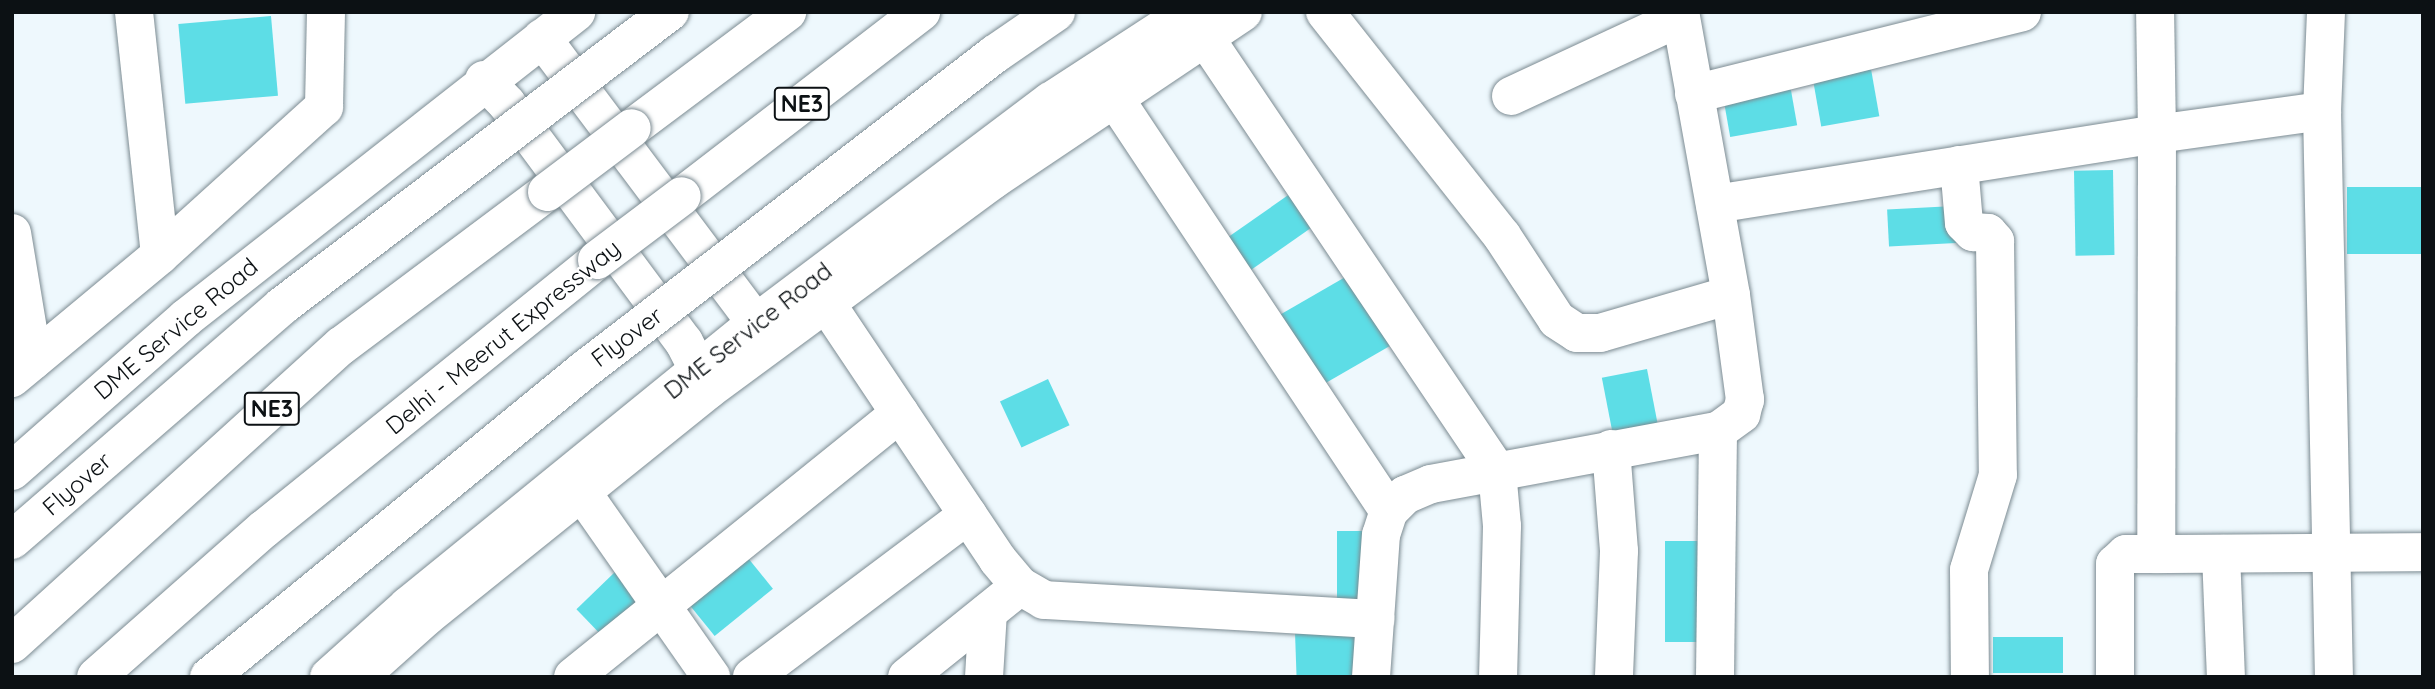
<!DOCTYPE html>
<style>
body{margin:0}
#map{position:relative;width:2435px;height:689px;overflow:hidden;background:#eef8fd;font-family:Quicksand,sans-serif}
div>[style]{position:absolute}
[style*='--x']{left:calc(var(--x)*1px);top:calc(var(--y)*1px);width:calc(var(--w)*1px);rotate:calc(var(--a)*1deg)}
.building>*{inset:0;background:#5ddde6;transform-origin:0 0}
.roads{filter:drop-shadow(0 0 2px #7c8b92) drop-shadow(0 0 2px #7c8b92)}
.minor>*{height:38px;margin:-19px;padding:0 19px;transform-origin:19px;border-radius:19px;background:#fff}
.major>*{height:38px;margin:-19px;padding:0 19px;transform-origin:19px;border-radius:19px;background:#fff}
.highway>*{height:38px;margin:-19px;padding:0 19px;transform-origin:19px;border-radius:19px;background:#fff}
.bridges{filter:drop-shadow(0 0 2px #7c8b92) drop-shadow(0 0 2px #7c8b92)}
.highway-bridge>*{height:38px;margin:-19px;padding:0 19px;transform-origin:19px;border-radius:19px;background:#fff}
span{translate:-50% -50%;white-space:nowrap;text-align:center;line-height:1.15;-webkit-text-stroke:5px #fff;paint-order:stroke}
.shield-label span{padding:2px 5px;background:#fff;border:2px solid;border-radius:5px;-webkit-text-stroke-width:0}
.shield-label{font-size:23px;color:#0c1114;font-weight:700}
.street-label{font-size:24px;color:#0c1114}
.frame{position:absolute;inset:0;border:14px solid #0c1114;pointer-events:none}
</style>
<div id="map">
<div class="building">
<i style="left:271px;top:16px;width:80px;height:93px;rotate:85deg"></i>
<i style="left:1871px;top:69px;width:48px;height:59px;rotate:80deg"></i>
<i style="left:1789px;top:79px;width:47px;height:68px;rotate:80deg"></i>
<i style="left:2113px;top:170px;width:85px;height:39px;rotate:89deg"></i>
<i style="left:2422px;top:187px;width:67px;height:75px;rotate:90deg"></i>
<i style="left:1294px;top:191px;width:40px;height:92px;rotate:55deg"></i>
<i style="left:1954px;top:206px;width:37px;height:67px;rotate:87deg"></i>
<i style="left:1354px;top:272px;width:82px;height:92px;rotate:60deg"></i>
<i style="left:1647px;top:369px;width:57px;height:46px;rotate:79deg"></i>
<i style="left:1048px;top:379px;width:51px;height:53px;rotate:65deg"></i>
<i style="left:1337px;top:531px;width:33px;height:71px"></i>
<i style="left:1710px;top:541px;width:101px;height:45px;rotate:90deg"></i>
<i style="left:744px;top:553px;width:46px;height:75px;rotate:51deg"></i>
<i style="left:616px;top:571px;width:43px;height:55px;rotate:46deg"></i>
<i style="left:1361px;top:631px;width:46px;height:66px;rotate:88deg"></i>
<i style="left:1993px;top:637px;width:70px;height:36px"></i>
</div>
<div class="roads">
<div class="minor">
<i style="--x:134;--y:12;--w:244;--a:83.9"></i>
<i style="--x:1325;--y:12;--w:285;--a:51.7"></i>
<i style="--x:1502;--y:236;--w:100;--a:56.8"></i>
<i style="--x:1557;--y:320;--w:24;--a:33"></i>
<i style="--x:1577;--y:333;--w:23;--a:0"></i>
<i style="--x:1600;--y:333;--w:136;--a:-16.2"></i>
<i style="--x:2326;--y:12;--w:99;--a:92.3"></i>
<i style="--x:2322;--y:111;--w:566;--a:88.79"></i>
<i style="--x:1206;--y:39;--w:521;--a:56.04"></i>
<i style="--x:1497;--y:471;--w:55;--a:84.8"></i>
<i style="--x:1502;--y:526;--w:151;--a:91.5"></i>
<i style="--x:1694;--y:94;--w:338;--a:-14"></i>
<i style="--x:1511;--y:96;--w:187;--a:-24.9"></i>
<i style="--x:1115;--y:99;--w:495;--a:56.4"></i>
<i style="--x:2322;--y:111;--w:167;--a:172.1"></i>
<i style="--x:2157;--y:134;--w:420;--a:90.1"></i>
<i style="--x:2156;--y:554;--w:267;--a:-0.4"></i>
<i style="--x:1959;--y:165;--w:58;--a:85.1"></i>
<i style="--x:1964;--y:223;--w:13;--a:45"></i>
<i style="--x:1973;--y:232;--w:15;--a:4"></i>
<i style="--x:1988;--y:233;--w:11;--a:49"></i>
<i style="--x:1995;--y:241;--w:234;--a:89.3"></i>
<i style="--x:1998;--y:475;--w:99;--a:107"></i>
<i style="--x:1969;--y:570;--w:107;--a:89.5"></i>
<i style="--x:1715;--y:204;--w:448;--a:-9"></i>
<i style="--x:2157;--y:134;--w:122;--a:-90.9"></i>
<i style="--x:12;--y:233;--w:129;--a:80.6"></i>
<i style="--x:826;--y:303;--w:309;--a:56.2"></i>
<i style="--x:998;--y:560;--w:34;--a:50"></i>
<i style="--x:1020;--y:586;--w:28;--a:30"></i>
<i style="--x:1044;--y:600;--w:332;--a:3.3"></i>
<i style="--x:12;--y:378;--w:192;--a:-39.7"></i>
<i style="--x:160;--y:255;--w:221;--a:-42.1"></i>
<i style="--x:324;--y:107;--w:95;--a:-88.8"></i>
<i style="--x:1611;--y:449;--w:102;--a:85.5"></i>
<i style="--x:1619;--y:551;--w:126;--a:92.3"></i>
<i style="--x:581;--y:491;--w:227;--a:55"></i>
<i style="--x:2221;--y:554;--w:123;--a:87.7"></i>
<i style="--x:359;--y:677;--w:91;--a:-41.9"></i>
<i style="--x:427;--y:616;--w:361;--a:-38.8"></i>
<i style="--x:708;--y:390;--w:354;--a:-36.4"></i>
<i style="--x:993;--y:180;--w:301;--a:-33.9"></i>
<i style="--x:573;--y:677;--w:420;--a:-38.9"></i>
<i style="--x:752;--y:677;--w:270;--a:-36.9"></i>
<i style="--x:907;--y:677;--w:145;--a:-38.8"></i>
<i style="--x:984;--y:677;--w:65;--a:-86.5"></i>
<i style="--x:1371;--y:677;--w:142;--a:-86"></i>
<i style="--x:1381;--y:535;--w:25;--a:-72"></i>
<i style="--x:1389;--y:511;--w:23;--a:-45"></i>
<i style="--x:1405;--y:495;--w:28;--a:-23"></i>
<i style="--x:1431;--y:484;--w:292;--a:-10.5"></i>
<i style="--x:1718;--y:431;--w:29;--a:-36"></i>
<i style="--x:1741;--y:414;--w:15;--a:-74"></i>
<i style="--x:1745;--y:400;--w:106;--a:-97.6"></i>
<i style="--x:1731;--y:295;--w:288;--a:-100.2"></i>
<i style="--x:1715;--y:677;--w:246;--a:-89.3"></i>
<i style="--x:2115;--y:677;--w:113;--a:-90"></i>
<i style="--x:2115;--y:564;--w:15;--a:-42"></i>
<i style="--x:2126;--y:554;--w:30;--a:0"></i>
</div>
<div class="major">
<i style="--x:542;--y:38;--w:356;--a:53.1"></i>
<i style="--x:484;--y:80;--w:33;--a:46"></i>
<i style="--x:507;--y:104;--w:297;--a:53.4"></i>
<i style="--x:684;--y:342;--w:30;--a:63"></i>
<i style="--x:12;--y:471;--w:232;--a:-41.3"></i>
<i style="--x:186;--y:318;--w:496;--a:-38.1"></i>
<i style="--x:329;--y:677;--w:106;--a:-41.9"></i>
<i style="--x:408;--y:606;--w:449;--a:-39.1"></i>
<i style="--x:756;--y:323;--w:369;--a:-37"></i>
<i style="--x:1051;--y:101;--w:163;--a:-33"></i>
</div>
<div class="highway">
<i style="--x:632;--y:128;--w:194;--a:-36.8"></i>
<i style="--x:682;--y:196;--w:302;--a:-37.6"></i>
<i style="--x:12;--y:644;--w:444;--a:-42.2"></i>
<i style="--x:341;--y:346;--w:257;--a:-36.8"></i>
<i style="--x:96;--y:677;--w:224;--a:-41.4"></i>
<i style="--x:264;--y:529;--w:428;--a:-38.9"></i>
</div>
</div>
<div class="bridges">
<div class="highway-bridge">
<i style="--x:547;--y:192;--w:106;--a:-37"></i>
<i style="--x:597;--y:260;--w:106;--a:-37"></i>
<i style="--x:12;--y:540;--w:357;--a:-40.9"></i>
<i style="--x:282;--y:306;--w:487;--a:-37.2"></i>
<i style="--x:209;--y:677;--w:485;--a:-39.3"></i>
<i style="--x:584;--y:370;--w:518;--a:-37.56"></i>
<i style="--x:995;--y:54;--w:74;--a:-34.5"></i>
</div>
</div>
<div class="shield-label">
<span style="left:802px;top:104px">NE3</span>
<span style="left:272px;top:409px">NE3</span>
</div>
<div class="street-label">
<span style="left:176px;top:329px;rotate:-40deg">DME Service Road</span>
<span style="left:748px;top:331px;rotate:-38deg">DME Service Road</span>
<span style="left:503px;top:337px;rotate:-39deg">Delhi - Meerut Expressway</span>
<span style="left:627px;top:337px;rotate:-37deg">Flyover</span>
<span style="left:77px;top:484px;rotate:-41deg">Flyover</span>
</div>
<div class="frame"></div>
</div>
